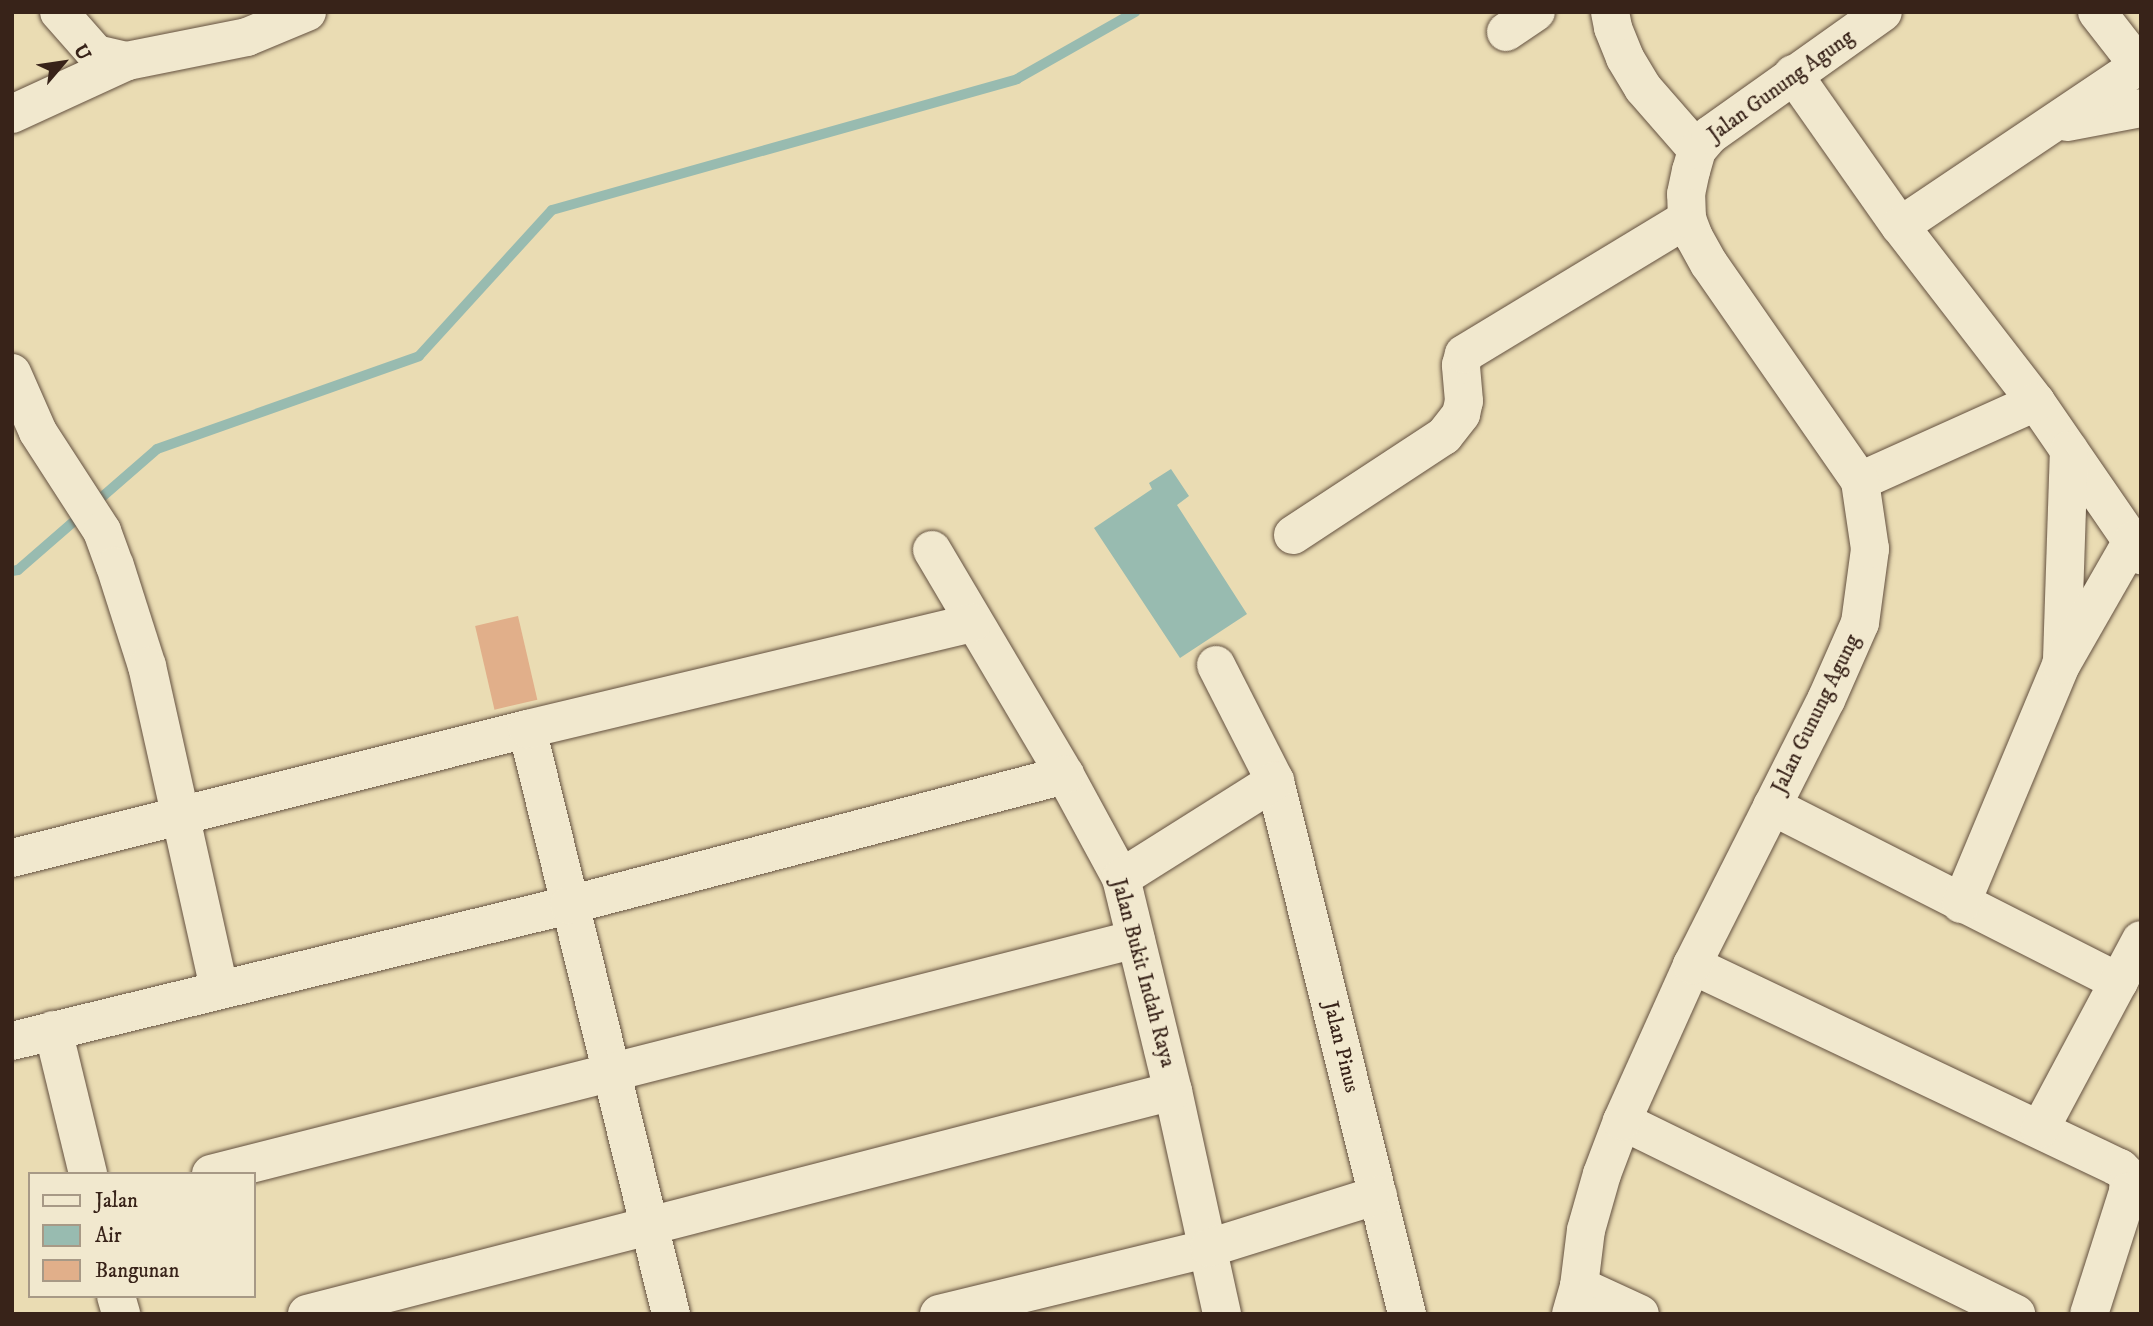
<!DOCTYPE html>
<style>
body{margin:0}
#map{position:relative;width:2153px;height:1326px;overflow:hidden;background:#eadcb3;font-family:"IM FELL DW Pica",serif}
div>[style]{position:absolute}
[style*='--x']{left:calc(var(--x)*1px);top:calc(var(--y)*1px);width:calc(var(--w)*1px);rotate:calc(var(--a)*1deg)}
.water>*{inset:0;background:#98bbb0}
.stream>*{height:10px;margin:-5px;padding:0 5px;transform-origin:5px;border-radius:5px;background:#98bbb0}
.building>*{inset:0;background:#e1af8a;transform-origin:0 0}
.roads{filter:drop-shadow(0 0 2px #645140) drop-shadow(0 0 2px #645140)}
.minor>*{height:38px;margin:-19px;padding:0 19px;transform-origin:19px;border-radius:19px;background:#f1e8ce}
span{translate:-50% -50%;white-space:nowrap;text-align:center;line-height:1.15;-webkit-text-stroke:5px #f1e8ce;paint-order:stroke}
.street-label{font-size:21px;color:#382319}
.frame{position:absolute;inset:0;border:14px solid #382319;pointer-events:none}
.legend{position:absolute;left:28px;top:1172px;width:228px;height:126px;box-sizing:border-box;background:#f1e8ce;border:2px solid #a79986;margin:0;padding:9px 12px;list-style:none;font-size:21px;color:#382319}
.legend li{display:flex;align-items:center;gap:14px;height:35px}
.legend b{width:35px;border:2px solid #a79986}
.north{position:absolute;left:28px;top:28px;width:70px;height:70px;-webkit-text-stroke:5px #f1e8ce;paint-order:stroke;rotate:61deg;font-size:19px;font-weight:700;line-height:28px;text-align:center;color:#382319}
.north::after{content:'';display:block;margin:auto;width:24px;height:32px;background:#382319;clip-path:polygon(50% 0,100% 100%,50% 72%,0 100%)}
</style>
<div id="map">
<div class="water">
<i style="clip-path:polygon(1171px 469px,1189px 496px,1177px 505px,1247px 614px,1180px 658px,1094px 528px,1152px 489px,1149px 483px)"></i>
</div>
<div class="stream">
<i style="--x:12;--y:571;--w:6;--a:-9"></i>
<i style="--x:18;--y:570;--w:184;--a:-41"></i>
<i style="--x:157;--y:449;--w:278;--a:-19.5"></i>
<i style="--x:419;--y:356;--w:197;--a:-47.7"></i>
<i style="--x:552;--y:210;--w:483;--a:-15.7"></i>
<i style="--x:1017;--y:79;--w:136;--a:-29.6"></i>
</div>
<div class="building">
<i style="left:518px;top:616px;width:86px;height:44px;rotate:77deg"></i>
</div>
<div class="roads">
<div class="minor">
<i style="--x:59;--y:12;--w:56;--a:48.6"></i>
<i style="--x:96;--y:54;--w:32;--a:13"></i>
<i style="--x:1610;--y:12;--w:16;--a:79"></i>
<i style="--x:1613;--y:28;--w:32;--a:68"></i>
<i style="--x:1625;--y:58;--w:35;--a:59"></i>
<i style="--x:1643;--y:88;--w:82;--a:48.9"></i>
<i style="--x:2097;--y:12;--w:68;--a:52.1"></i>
<i style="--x:1506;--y:32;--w:36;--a:-34"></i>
<i style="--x:1793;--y:74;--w:186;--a:54.9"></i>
<i style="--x:1900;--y:226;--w:222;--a:52.3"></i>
<i style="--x:2036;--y:402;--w:186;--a:55.5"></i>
<i style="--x:12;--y:114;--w:127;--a:-24.7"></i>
<i style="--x:127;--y:61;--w:122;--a:-11.3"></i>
<i style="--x:247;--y:37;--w:65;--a:-22.6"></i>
<i style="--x:2067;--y:122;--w:75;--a:-10.7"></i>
<i style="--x:1900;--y:226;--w:290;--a:-33.9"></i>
<i style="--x:12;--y:373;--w:64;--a:66.2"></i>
<i style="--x:38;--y:432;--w:118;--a:57.1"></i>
<i style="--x:102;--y:531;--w:37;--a:70"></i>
<i style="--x:115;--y:566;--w:105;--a:72.3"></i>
<i style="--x:147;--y:666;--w:331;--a:77.4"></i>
<i style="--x:1860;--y:481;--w:193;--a:-24.2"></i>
<i style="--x:1293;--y:535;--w:181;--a:-33.3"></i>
<i style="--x:1444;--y:436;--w:28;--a:-52"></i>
<i style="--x:1461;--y:414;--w:13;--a:-77"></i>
<i style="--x:1464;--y:401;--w:36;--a:-95"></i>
<i style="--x:1461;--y:365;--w:11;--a:-75"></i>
<i style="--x:1464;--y:354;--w:261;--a:-31.2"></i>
<i style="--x:932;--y:550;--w:261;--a:59.4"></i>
<i style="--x:1065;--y:775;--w:117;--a:61.5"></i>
<i style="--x:1121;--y:878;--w:219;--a:76.3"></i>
<i style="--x:1173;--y:1091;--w:228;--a:77.6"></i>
<i style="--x:2062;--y:659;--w:209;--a:-88.1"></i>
<i style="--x:1216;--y:665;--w:130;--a:63"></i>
<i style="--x:1275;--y:781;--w:549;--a:76.09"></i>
<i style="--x:527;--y:729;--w:602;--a:76.17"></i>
<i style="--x:1772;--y:806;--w:389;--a:26.9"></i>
<i style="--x:12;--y:858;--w:531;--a:-14.06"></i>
<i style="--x:527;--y:729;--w:458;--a:-13.4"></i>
<i style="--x:1121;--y:878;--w:182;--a:-32.2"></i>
<i style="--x:1961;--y:904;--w:259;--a:-67.3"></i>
<i style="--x:2061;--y:665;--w:143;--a:-60.2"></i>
<i style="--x:1692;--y:965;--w:474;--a:25.4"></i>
<i style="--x:2120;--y:1168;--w:13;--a:45"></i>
<i style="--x:2129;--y:1177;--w:15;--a:94"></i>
<i style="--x:2128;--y:1192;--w:128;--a:107.7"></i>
<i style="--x:53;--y:1030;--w:148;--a:76.3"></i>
<i style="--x:12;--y:1041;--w:573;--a:-13.72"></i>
<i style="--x:569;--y:905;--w:513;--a:-14.69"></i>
<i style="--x:1622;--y:1121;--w:439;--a:26.1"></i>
<i style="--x:2040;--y:1129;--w:214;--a:-61.9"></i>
<i style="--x:211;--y:1174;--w:954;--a:-14.25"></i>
<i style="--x:1579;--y:1286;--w:67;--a:24.7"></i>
<i style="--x:116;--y:1296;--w:19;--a:74"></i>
<i style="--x:307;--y:1314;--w:894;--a:-14.44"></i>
<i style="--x:939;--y:1314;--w:278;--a:-13.7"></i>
<i style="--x:1209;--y:1248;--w:177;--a:-17.4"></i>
<i style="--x:1571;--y:1314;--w:29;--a:-74"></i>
<i style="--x:1579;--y:1286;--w:56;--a:-82.9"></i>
<i style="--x:1586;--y:1230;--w:58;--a:-74.1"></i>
<i style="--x:1602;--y:1174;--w:57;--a:-69.3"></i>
<i style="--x:1622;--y:1121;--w:171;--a:-65.8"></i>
<i style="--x:1692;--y:965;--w:297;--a:-63.2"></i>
<i style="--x:1826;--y:700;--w:84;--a:-66.2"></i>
<i style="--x:1860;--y:623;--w:75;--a:-82.3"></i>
<i style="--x:1870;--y:549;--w:69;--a:-98.4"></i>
<i style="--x:1860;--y:481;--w:264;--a:-124.8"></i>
<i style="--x:1709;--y:264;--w:31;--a:-119"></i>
<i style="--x:1694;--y:237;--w:19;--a:-111"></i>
<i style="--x:1687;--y:219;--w:25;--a:-92"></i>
<i style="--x:1686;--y:194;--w:24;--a:-78"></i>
<i style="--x:1691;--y:171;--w:22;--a:-74"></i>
<i style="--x:1697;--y:150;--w:20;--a:-49"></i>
<i style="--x:1710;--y:135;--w:212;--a:-35.4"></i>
</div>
</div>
<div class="street-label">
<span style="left:1781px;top:86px;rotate:-36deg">Jalan Gunung Agung</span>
<span style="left:1816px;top:714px;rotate:-64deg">Jalan Gunung Agung</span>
<span style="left:1143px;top:973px;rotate:75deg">Jalan Bukit Indah Raya</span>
<span style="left:1341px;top:1047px;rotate:76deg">Jalan Pinus</span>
</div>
<div class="frame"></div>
<ul class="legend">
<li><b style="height:9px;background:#f1e8ce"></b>Jalan</li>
<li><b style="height:19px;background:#98bbb0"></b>Air</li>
<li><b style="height:19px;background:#e1af8a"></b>Bangunan</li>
</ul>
<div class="north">U</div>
</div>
